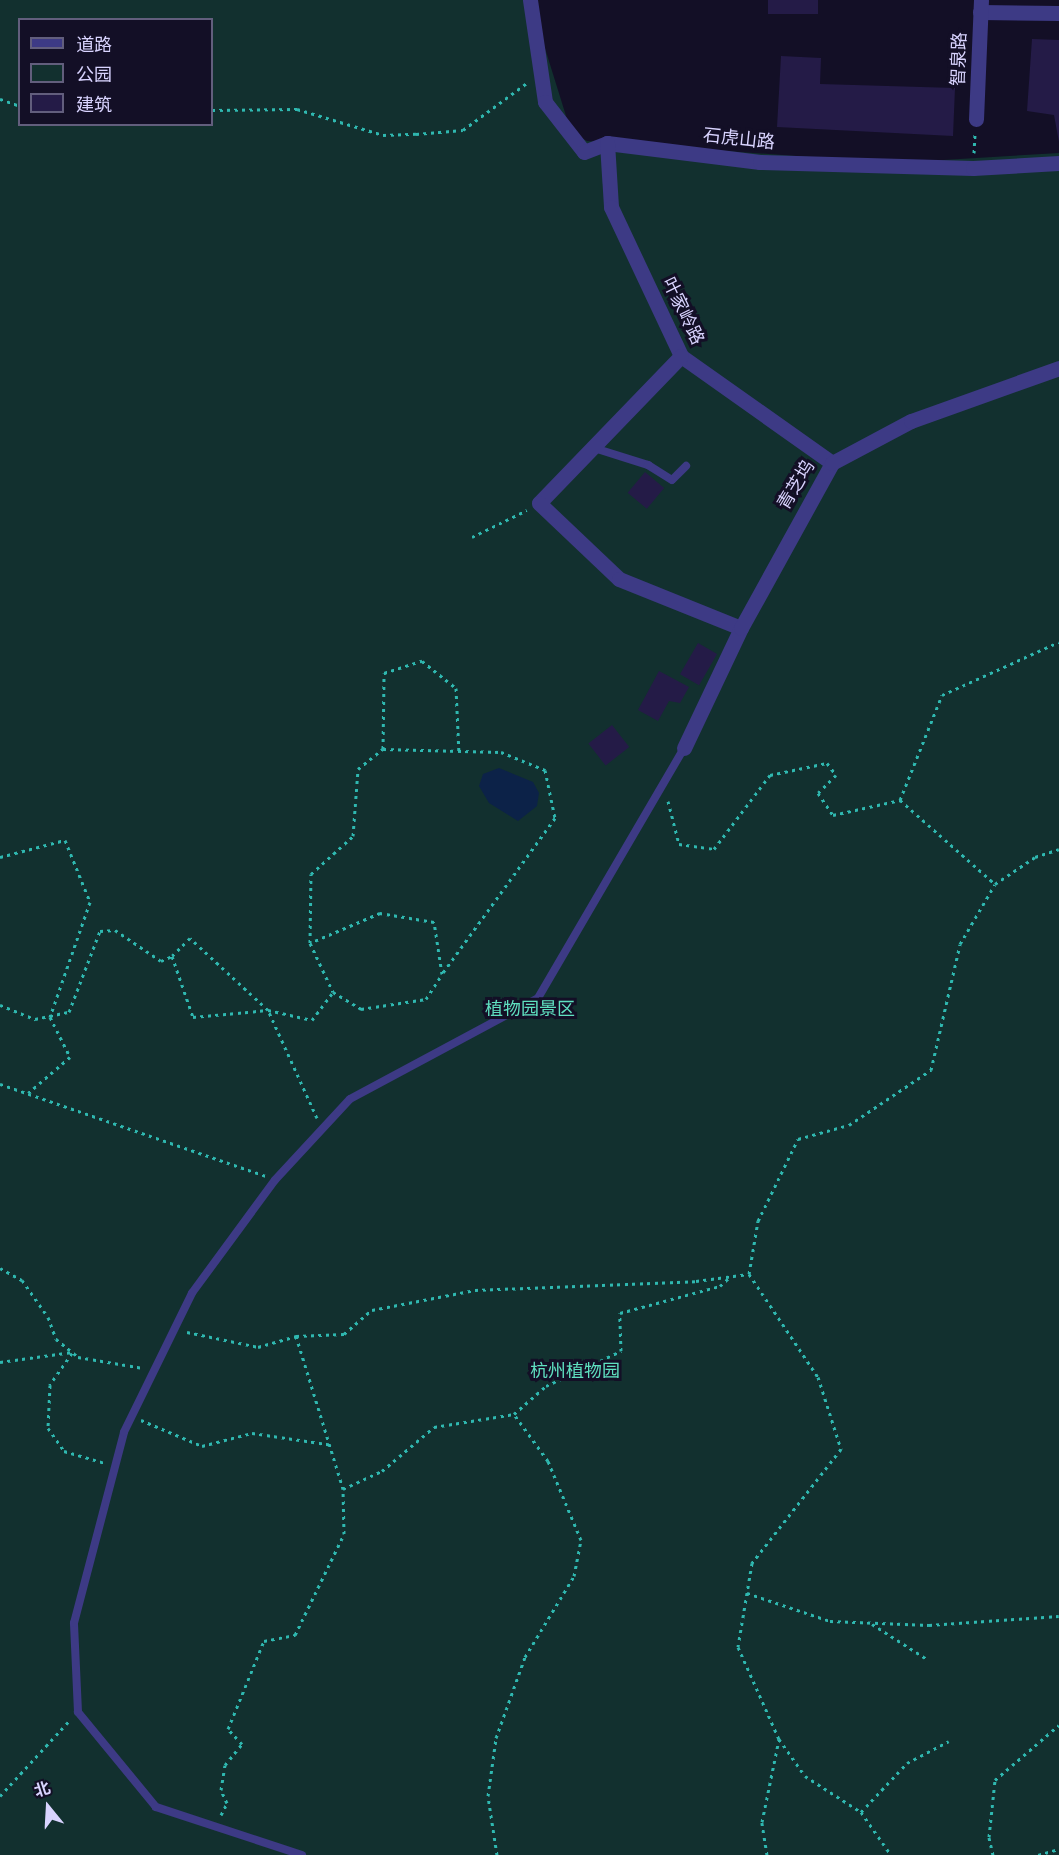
<!DOCTYPE html>
<meta charset="utf-8">
<style>
body{margin:0}
#map{position:relative;width:1059px;height:1855px;overflow:hidden;background:#130f26;font-family:"DM Sans","Noto Sans SC",sans-serif}
div>[style]{position:absolute}
[style*='--x']{left:calc(var(--x)*1px);top:calc(var(--y)*1px);width:calc(var(--w)*1px);rotate:calc(var(--a)*1deg)}
.green>*{inset:0;background:#12302f}
.water>*{inset:0;background:#0c2248}
.building>*{inset:0;background:#241b47;transform-origin:0 0}
.path>*{height:3px;margin-top:-1.5px;transform-origin:0;background:repeating-linear-gradient(90deg,#2fb8b0 0 3px,transparent 0 7.5px)}
.lane>*{height:8px;margin:-4px;padding:0 4px;transform-origin:4px;border-radius:4px;background:#3d3a85}
.street>*{height:15px;margin:-7.5px;padding:0 7.5px;transform-origin:7.5px;border-radius:7.5px;background:#3d3a85}
span{translate:-50% -50%;white-space:nowrap;text-align:center;line-height:1.15;-webkit-text-stroke:6px #130f26;paint-order:stroke}
.street-label{font-size:18px;color:#d9d4ff}
.park-label{font-size:18px;color:#5fe0c0}
.legend{position:absolute;left:18px;top:18px;width:195px;height:108px;box-sizing:border-box;background:#130f26;border:2px solid #625e7d;margin:0;padding:8px 10px;list-style:none;font-size:18px;color:#d9d4ff}
.legend li{display:flex;align-items:center;gap:12px;height:30px}
.legend b{width:30px;border:2px solid #625e7d}
.north{position:absolute;left:18px;top:1777px;width:60px;height:60px;-webkit-text-stroke:4px #130f26;paint-order:stroke;rotate:342deg;font-size:16px;font-weight:700;line-height:24px;text-align:center;color:#d9d4ff}
.north::after{content:'';display:block;margin:auto;width:21px;height:27px;background:#d9d4ff;clip-path:polygon(50% 0,100% 100%,50% 72%,0 100%)}
</style>
<div id="map">
<div class="green">
<i style="clip-path:polygon(evenodd,0 0,530px 0,571px 132px,587px 141px,893px 163px,1059px 153px,1059px 1855px,0 1855px,0 0,20px 20px,212px 20px,212px 124px,20px 124px,20px 20px)"></i>
</div>
<div class="water">
<i style="clip-path:polygon(499px 768px,533px 782px,539px 793px,537px 806px,518px 821px,489px 803px,479px 786px,483px 774px)"></i>
</div>
<div class="building">
<i style="left:768px;top:0;width:50px;height:14px"></i>
<i style="clip-path:polygon(1032px 39px,1059px 40px,1059px 142px,1054px 115px,1027px 111px)"></i>
<i style="clip-path:polygon(781px 56px,821px 58px,820px 84px,955px 88px,953px 136px,777px 127px)"></i>
<i style="left:645px;top:472px;width:25px;height:27px;rotate:40deg"></i>
<i style="left:698px;top:643px;width:22px;height:36px;rotate:30deg"></i>
<i style="clip-path:polygon(659px 671px,689px 687px,680px 703px,669px 701px,658px 721px,638px 710px)"></i>
<i style="left:612px;top:725px;width:28px;height:30px;rotate:52deg"></i>
</div>
<div class="path">
<i style="--x:0;--y:99;--w:21;--a:19"></i>
<i style="--x:212;--y:110;--w:85;--a:-0.7"></i>
<i style="--x:297;--y:109;--w:90;--a:16.8"></i>
<i style="--x:383;--y:135;--w:33;--a:-2"></i>
<i style="--x:416;--y:134;--w:47;--a:-4.9"></i>
<i style="--x:463;--y:130;--w:81;--a:-36.4"></i>
<i style="--x:974;--y:153;--w:20;--a:-87"></i>
<i style="--x:472;--y:537;--w:61;--a:-26.1"></i>
<i style="--x:383;--y:749;--w:76;--a:-89.2"></i>
<i style="--x:384;--y:673;--w:40;--a:-18"></i>
<i style="--x:422;--y:661;--w:43;--a:38.5"></i>
<i style="--x:456;--y:688;--w:66;--a:87.4"></i>
<i style="--x:900;--y:800;--w:113;--a:-68.2"></i>
<i style="--x:942;--y:695;--w:128;--a:-24.4"></i>
<i style="--x:668;--y:801;--w:44;--a:75.7"></i>
<i style="--x:679;--y:844;--w:35;--a:8"></i>
<i style="--x:714;--y:849;--w:93;--a:-52.9"></i>
<i style="--x:770;--y:775;--w:58;--a:-11.9"></i>
<i style="--x:827;--y:763;--w:15;--a:53"></i>
<i style="--x:836;--y:775;--w:25;--a:135"></i>
<i style="--x:818;--y:793;--w:27;--a:56"></i>
<i style="--x:833;--y:815;--w:69;--a:-12.6"></i>
<i style="--x:900;--y:800;--w:127;--a:41.5"></i>
<i style="--x:0;--y:857;--w:67;--a:-14.7"></i>
<i style="--x:65;--y:840;--w:67;--a:68"></i>
<i style="--x:90;--y:902;--w:122;--a:109.2"></i>
<i style="--x:50;--y:1017;--w:45;--a:63.4"></i>
<i style="--x:70;--y:1057;--w:55;--a:139.4"></i>
<i style="--x:310;--y:943;--w:69;--a:-89.2"></i>
<i style="--x:311;--y:874;--w:57;--a:-42.1"></i>
<i style="--x:353;--y:836;--w:67;--a:-85.7"></i>
<i style="--x:358;--y:769;--w:32;--a:-39"></i>
<i style="--x:383;--y:749;--w:118;--a:1.5"></i>
<i style="--x:501;--y:752;--w:48;--a:22.2"></i>
<i style="--x:545;--y:770;--w:49;--a:78.2"></i>
<i style="--x:555;--y:818;--w:191;--a:125.9"></i>
<i style="--x:0;--y:1005;--w:38;--a:22"></i>
<i style="--x:35;--y:1019;--w:35;--a:-12"></i>
<i style="--x:69;--y:1012;--w:87;--a:-69.1"></i>
<i style="--x:100;--y:931;--w:15;--a:-4"></i>
<i style="--x:115;--y:930;--w:55;--a:34"></i>
<i style="--x:161;--y:961;--w:12;--a:-24"></i>
<i style="--x:0;--y:1084;--w:281;--a:19.1"></i>
<i style="--x:317;--y:1118;--w:119;--a:-114.4"></i>
<i style="--x:268;--y:1010;--w:106;--a:-137.3"></i>
<i style="--x:190;--y:938;--w:25;--a:135"></i>
<i style="--x:172;--y:956;--w:65;--a:71"></i>
<i style="--x:193;--y:1017;--w:75;--a:-5.3"></i>
<i style="--x:268;--y:1010;--w:45;--a:12.8"></i>
<i style="--x:312;--y:1020;--w:35;--a:-53"></i>
<i style="--x:333;--y:992;--w:33;--a:31"></i>
<i style="--x:361;--y:1009;--w:66;--a:-8.7"></i>
<i style="--x:426;--y:999;--w:30;--a:-57"></i>
<i style="--x:442;--y:974;--w:53;--a:-98.7"></i>
<i style="--x:434;--y:922;--w:55;--a:-170.5"></i>
<i style="--x:380;--y:913;--w:76;--a:156.8"></i>
<i style="--x:310;--y:943;--w:54;--a:64.9"></i>
<i style="--x:0;--y:1268;--w:25;--a:29"></i>
<i style="--x:22;--y:1280;--w:45;--a:54.9"></i>
<i style="--x:48;--y:1317;--w:23;--a:70"></i>
<i style="--x:56;--y:1339;--w:28;--a:39"></i>
<i style="--x:78;--y:1357;--w:66;--a:9.6"></i>
<i style="--x:749;--y:1274;--w:54;--a:-80.4"></i>
<i style="--x:758;--y:1221;--w:91;--a:-64"></i>
<i style="--x:798;--y:1139;--w:53;--a:-15.4"></i>
<i style="--x:849;--y:1125;--w:99;--a:-33.9"></i>
<i style="--x:931;--y:1070;--w:129;--a:-77"></i>
<i style="--x:960;--y:944;--w:69;--a:-59.7"></i>
<i style="--x:995;--y:884;--w:48;--a:-34"></i>
<i style="--x:1035;--y:857;--w:25;--a:-18"></i>
<i style="--x:187;--y:1332;--w:73;--a:11.9"></i>
<i style="--x:258;--y:1347;--w:40;--a:-16"></i>
<i style="--x:296;--y:1336;--w:48;--a:-2.4"></i>
<i style="--x:344;--y:1334;--w:37;--a:-41"></i>
<i style="--x:372;--y:1310;--w:105;--a:-11"></i>
<i style="--x:475;--y:1290;--w:221;--a:-2.3"></i>
<i style="--x:696;--y:1281;--w:53;--a:-7.5"></i>
<i style="--x:749;--y:1274;--w:124;--a:56.2"></i>
<i style="--x:818;--y:1377;--w:76;--a:72.3"></i>
<i style="--x:841;--y:1449;--w:145;--a:128"></i>
<i style="--x:752;--y:1563;--w:85;--a:99.5"></i>
<i style="--x:738;--y:1647;--w:101;--a:66"></i>
<i style="--x:779;--y:1739;--w:45;--a:54.9"></i>
<i style="--x:805;--y:1776;--w:67;--a:32.7"></i>
<i style="--x:861;--y:1812;--w:52;--a:55.1"></i>
<i style="--x:296;--y:1336;--w:160;--a:72.9"></i>
<i style="--x:72;--y:1353;--w:39;--a:125"></i>
<i style="--x:50;--y:1385;--w:43;--a:92.7"></i>
<i style="--x:48;--y:1428;--w:28;--a:55"></i>
<i style="--x:64;--y:1451;--w:43;--a:16.3"></i>
<i style="--x:0;--y:1362;--w:73;--a:-7.9"></i>
<i style="--x:141;--y:1420;--w:66;--a:23.1"></i>
<i style="--x:202;--y:1446;--w:52;--a:-14.6"></i>
<i style="--x:252;--y:1433;--w:82;--a:8.4"></i>
<i style="--x:747;--y:1593;--w:88;--a:18.6"></i>
<i style="--x:830;--y:1621;--w:99;--a:2.3"></i>
<i style="--x:929;--y:1625;--w:130;--a:-4"></i>
<i style="--x:872;--y:1624;--w:65;--a:32.5"></i>
<i style="--x:0;--y:1796;--w:103;--a:-47.4"></i>
<i style="--x:861;--y:1812;--w:67;--a:-46.8"></i>
<i style="--x:907;--y:1763;--w:47;--a:-27.6"></i>
<i style="--x:221;--y:1815;--w:13;--a:-63"></i>
<i style="--x:227;--y:1803;--w:14;--a:-115"></i>
<i style="--x:221;--y:1790;--w:25;--a:-81"></i>
<i style="--x:225;--y:1765;--w:27;--a:-51"></i>
<i style="--x:242;--y:1744;--w:21;--a:-133"></i>
<i style="--x:228;--y:1729;--w:95;--a:-67.8"></i>
<i style="--x:264;--y:1641;--w:32;--a:-11"></i>
<i style="--x:295;--y:1635;--w:112;--a:-64.1"></i>
<i style="--x:344;--y:1534;--w:45;--a:-91.3"></i>
<i style="--x:343;--y:1489;--w:43;--a:-24.8"></i>
<i style="--x:382;--y:1471;--w:68;--a:-40.2"></i>
<i style="--x:434;--y:1427;--w:81;--a:-9.2"></i>
<i style="--x:514;--y:1414;--w:43;--a:-41.2"></i>
<i style="--x:546;--y:1386;--w:83;--a:-25"></i>
<i style="--x:621;--y:1351;--w:38;--a:-92"></i>
<i style="--x:620;--y:1313;--w:104;--a:-15.1"></i>
<i style="--x:720;--y:1286;--w:12;--a:-42"></i>
<i style="--x:497;--y:1855;--w:60;--a:-98.7"></i>
<i style="--x:488;--y:1796;--w:59;--a:-82.1"></i>
<i style="--x:496;--y:1738;--w:86;--a:-70.3"></i>
<i style="--x:525;--y:1657;--w:95;--a:-58.8"></i>
<i style="--x:574;--y:1576;--w:37;--a:-79"></i>
<i style="--x:581;--y:1540;--w:86;--a:-112.7"></i>
<i style="--x:548;--y:1461;--w:58;--a:-125.9"></i>
<i style="--x:767;--y:1855;--w:33;--a:-99"></i>
<i style="--x:762;--y:1822;--w:85;--a:-78.4"></i>
<i style="--x:993;--y:1855;--w:18;--a:-103"></i>
<i style="--x:989;--y:1837;--w:57;--a:-84"></i>
<i style="--x:995;--y:1780;--w:84;--a:-40.7"></i>
<i style="--x:1038;--y:1855;--w:22;--a:-16"></i>
</div>
<div class="lane">
<i style="--x:594;--y:448;--w:57;--a:17.5"></i>
<i style="--x:648;--y:465;--w:28;--a:32"></i>
<i style="--x:672;--y:480;--w:20;--a:-45"></i>
<i style="--x:302;--y:1855;--w:154;--a:-161.8"></i>
<i style="--x:156;--y:1807;--w:123;--a:-129.4"></i>
<i style="--x:78;--y:1712;--w:89;--a:-92.6"></i>
<i style="--x:74;--y:1623;--w:197;--a:-75.3"></i>
<i style="--x:124;--y:1432;--w:155;--a:-63.9"></i>
<i style="--x:192;--y:1293;--w:140;--a:-53.7"></i>
<i style="--x:275;--y:1180;--w:110;--a:-47.2"></i>
<i style="--x:350;--y:1099;--w:213;--a:-28.2"></i>
<i style="--x:538;--y:998;--w:290;--a:-59.7"></i>
</div>
<div class="street">
<i style="--x:530;--y:0;--w:103;--a:81.6"></i>
<i style="--x:545;--y:102;--w:63;--a:52"></i>
<i style="--x:584;--y:152;--w:25;--a:-21"></i>
<i style="--x:607;--y:143;--w:154;--a:7.1"></i>
<i style="--x:760;--y:162;--w:213;--a:1.6"></i>
<i style="--x:973;--y:168;--w:86;--a:-3.3"></i>
<i style="--x:980;--y:12;--w:79;--a:0.7"></i>
<i style="--x:976;--y:119;--w:119;--a:-87.6"></i>
<i style="--x:607;--y:143;--w:64;--a:86.4"></i>
<i style="--x:611;--y:207;--w:165;--a:64.8"></i>
<i style="--x:681;--y:356;--w:185;--a:35.3"></i>
<i style="--x:681;--y:356;--w:204;--a:134"></i>
<i style="--x:539;--y:503;--w:110;--a:43.5"></i>
<i style="--x:619;--y:579;--w:131;--a:21.9"></i>
<i style="--x:684;--y:748;--w:133;--a:-64.6"></i>
<i style="--x:741;--y:628;--w:188;--a:-61.1"></i>
<i style="--x:832;--y:463;--w:89;--a:-28"></i>
<i style="--x:911;--y:421;--w:157;--a:-19.7"></i>
</div>
<div class="street-label">
<span style="left:959px;top:59px;rotate:-88deg">智泉路</span>
<span style="left:739px;top:139px;rotate:6deg">石虎山路</span>
<span style="left:683px;top:311px;rotate:64deg">叶家岭路</span>
<span style="left:796px;top:485px;rotate:-59deg">青芝坞</span>
</div>
<div class="park-label">
<span style="left:530px;top:1009px">植物园景区</span>
<span style="left:575px;top:1371px">杭州植物园</span>
</div>
<ul class="legend">
<li><b style="height:8px;background:#3d3a85"></b>道路</li>
<li><b style="height:16px;background:#12302f"></b>公园</li>
<li><b style="height:16px;background:#241b47"></b>建筑</li>
</ul>
<div class="north">北</div>
</div>
